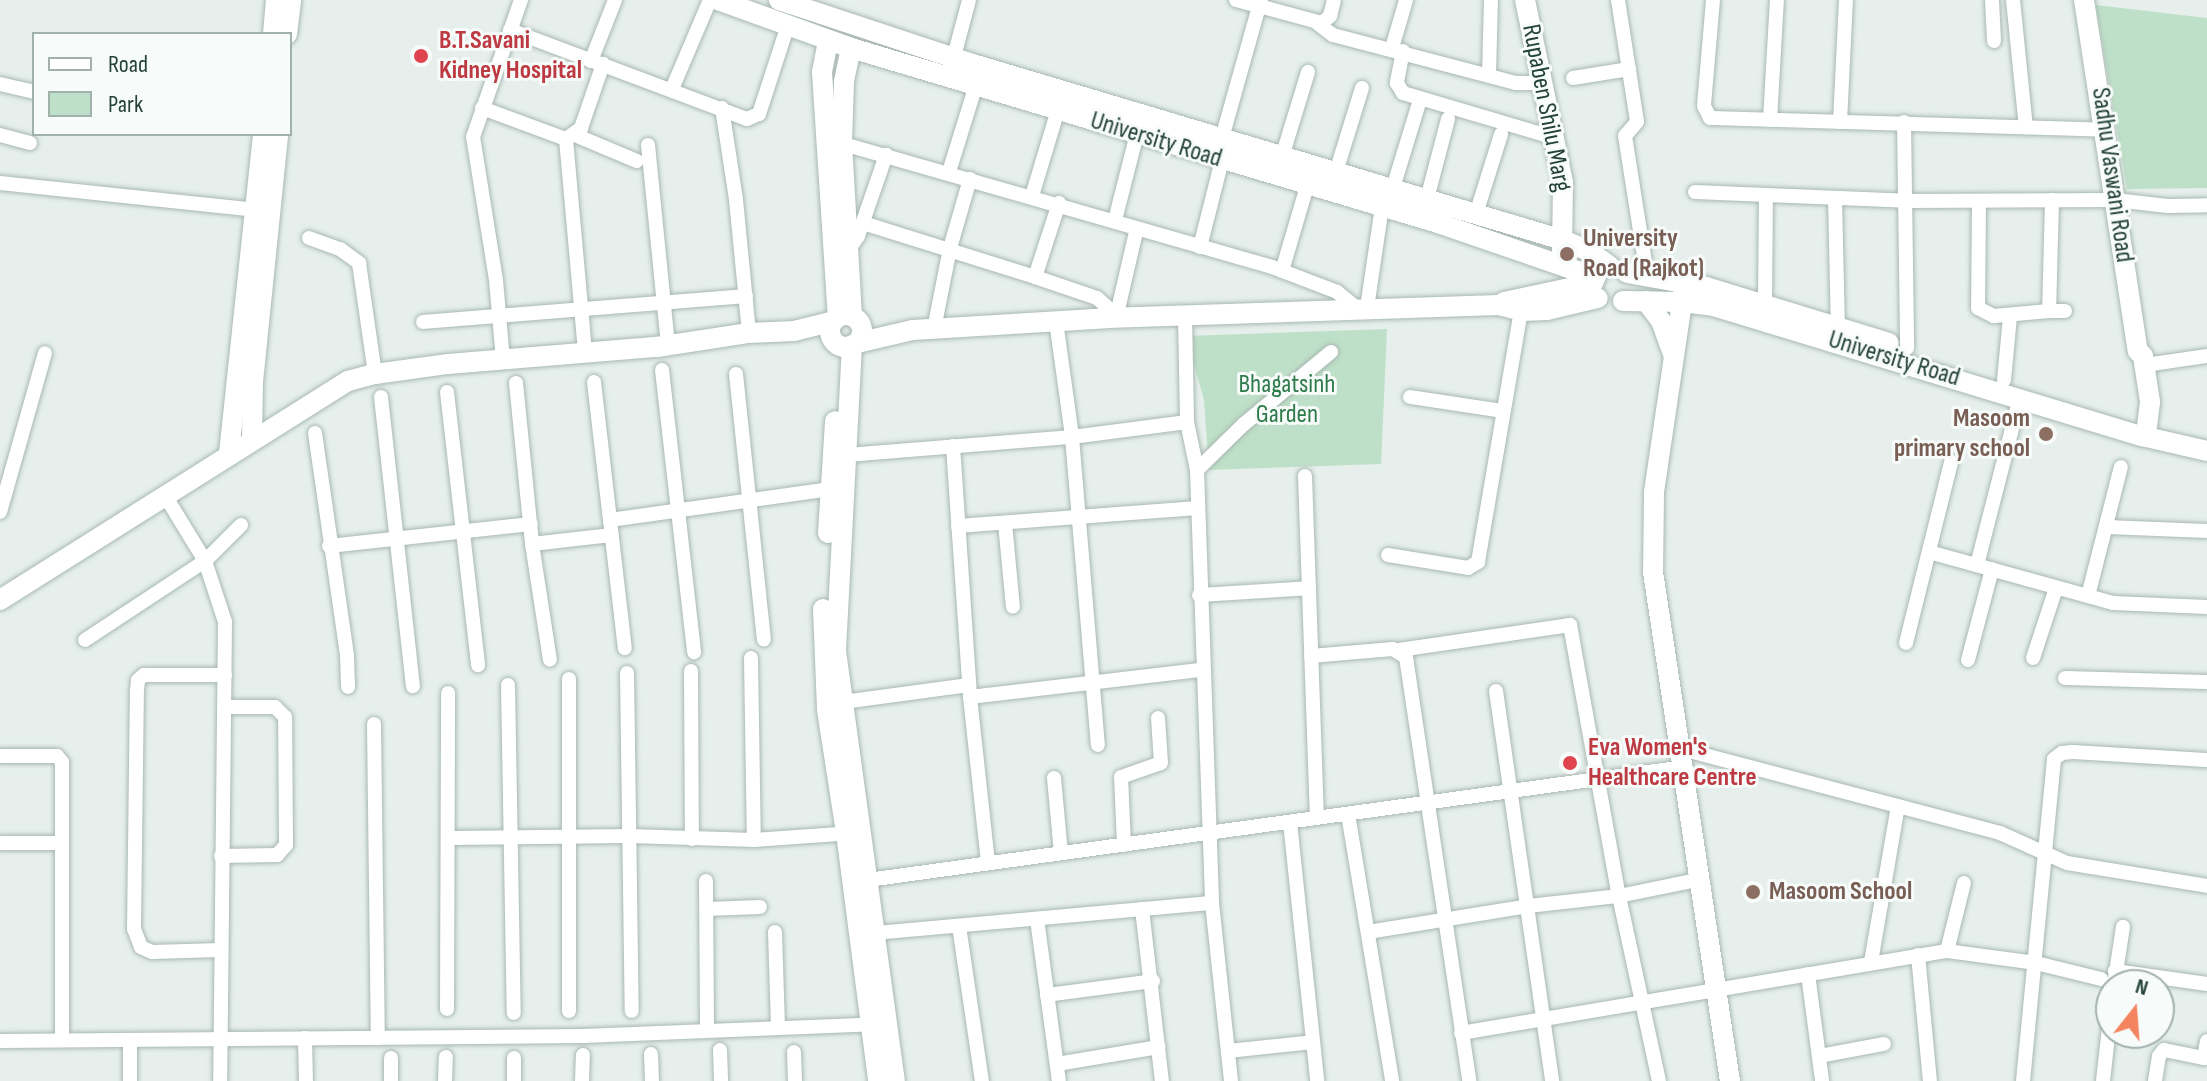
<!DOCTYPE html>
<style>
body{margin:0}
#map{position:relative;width:2207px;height:1081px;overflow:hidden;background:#e6efeb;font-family:"Sofia Sans Condensed",sans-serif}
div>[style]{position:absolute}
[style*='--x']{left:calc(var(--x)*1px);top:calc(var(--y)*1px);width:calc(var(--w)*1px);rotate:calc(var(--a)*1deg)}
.green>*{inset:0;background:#bfe0c8}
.roads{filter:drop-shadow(0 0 2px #a8b8b2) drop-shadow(0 0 2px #a8b8b2)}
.street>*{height:14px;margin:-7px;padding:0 7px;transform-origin:7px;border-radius:7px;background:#fff}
.secondary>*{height:20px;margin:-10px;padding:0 10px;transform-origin:10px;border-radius:10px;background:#fff}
.secondary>.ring{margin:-10px;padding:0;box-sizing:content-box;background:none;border:20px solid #fff;border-radius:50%}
.dots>*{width:22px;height:22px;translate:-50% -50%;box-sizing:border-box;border:4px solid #f7fbf9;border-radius:50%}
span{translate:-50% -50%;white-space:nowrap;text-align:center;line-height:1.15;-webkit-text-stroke:6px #f7fbf9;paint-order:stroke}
.health-label{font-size:26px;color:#be3a42;font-weight:700}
.left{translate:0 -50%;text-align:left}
.street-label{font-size:26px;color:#24423a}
.education-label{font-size:26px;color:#785e54;font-weight:700}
.right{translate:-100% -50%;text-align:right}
.park-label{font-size:26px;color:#2d7a4b}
.legend{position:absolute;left:32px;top:32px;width:260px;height:104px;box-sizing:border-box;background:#f7fbf9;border:2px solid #a3b1ad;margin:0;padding:10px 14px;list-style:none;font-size:24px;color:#24423a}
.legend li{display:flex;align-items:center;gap:16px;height:40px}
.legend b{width:40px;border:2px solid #a3b1ad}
.north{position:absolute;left:2095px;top:969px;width:80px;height:80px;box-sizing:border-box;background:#f7fbf9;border:2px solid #a3b1ad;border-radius:50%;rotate:17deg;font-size:22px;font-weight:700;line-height:32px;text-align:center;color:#24423a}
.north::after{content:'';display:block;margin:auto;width:28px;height:36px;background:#f4845f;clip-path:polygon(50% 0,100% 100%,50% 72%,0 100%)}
</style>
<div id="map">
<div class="green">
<i style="clip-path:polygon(2096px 5px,2207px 18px,2207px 188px,2127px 189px)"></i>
<i style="clip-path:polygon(1387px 329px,1381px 464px,1209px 470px,1204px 400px,1186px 336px)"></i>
</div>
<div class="roads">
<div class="street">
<i style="--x:1236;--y:0;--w:24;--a:15"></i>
<i style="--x:1259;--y:6;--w:6;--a:-72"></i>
<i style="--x:1618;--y:0;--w:123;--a:81.1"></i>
<i style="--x:1637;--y:122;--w:18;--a:131"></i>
<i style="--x:1625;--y:136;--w:141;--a:81"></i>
<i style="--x:1713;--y:0;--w:106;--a:94.9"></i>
<i style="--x:1704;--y:106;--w:13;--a:63"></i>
<i style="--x:1710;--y:118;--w:397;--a:1.7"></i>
<i style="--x:1992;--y:0;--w:41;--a:87.2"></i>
<i style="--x:2013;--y:0;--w:128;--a:84.2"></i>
<i style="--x:1317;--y:23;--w:20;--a:37"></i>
<i style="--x:1333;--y:35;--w:189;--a:14.7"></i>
<i style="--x:1516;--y:83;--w:26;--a:0"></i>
<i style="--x:510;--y:30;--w:253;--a:20.6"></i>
<i style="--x:747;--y:119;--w:13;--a:-23"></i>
<i style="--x:759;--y:114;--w:94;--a:-72"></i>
<i style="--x:1392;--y:48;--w:50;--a:-73.7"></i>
<i style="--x:1403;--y:51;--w:33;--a:101"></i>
<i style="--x:1397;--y:83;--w:12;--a:59"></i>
<i style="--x:1403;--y:93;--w:159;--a:16.5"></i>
<i style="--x:591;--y:61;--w:66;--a:-68.5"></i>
<i style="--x:952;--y:64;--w:66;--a:-75.1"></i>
<i style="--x:1489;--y:75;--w:75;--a:-88.5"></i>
<i style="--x:1573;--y:78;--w:57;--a:-9.1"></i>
<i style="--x:0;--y:84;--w:35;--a:13"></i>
<i style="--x:672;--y:89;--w:97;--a:-66.9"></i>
<i style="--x:482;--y:108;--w:90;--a:20.3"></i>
<i style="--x:566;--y:139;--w:215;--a:84.9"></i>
<i style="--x:722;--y:108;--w:93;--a:81.3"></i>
<i style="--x:736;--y:200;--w:134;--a:84.4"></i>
<i style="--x:1770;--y:120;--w:120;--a:-86.7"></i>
<i style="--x:1840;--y:122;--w:122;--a:-87.2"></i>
<i style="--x:1904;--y:122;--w:226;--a:89.2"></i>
<i style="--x:0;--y:135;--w:31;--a:15"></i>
<i style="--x:575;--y:135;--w:67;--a:22.8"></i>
<i style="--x:566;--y:139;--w:19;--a:-36"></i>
<i style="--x:581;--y:128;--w:68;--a:-71"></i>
<i style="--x:833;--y:141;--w:457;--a:16"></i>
<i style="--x:1272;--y:267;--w:70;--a:21"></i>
<i style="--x:1337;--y:292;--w:26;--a:39"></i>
<i style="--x:648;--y:145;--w:201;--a:84.3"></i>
<i style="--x:1282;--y:157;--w:89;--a:-73"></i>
<i style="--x:949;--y:172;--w:91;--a:-72.8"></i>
<i style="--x:1336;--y:172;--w:88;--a:-72.8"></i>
<i style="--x:0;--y:183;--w:256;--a:6"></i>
<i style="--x:1393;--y:188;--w:86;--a:-73"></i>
<i style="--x:1695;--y:192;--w:211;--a:2.4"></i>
<i style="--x:1906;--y:201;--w:209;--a:-0.3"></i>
<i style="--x:2115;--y:200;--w:53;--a:6.5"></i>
<i style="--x:2168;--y:206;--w:39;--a:-1"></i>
<i style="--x:1032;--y:196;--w:90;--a:-73.2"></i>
<i style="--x:1835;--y:198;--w:129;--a:88.7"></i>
<i style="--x:1427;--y:199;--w:83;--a:-75.3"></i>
<i style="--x:2052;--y:200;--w:111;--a:91.5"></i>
<i style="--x:2049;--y:311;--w:16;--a:0"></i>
<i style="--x:1979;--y:201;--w:107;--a:90.5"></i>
<i style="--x:1978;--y:308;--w:18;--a:27"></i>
<i style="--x:1994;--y:316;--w:55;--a:-5.2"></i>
<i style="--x:1476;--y:214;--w:84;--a:-72.6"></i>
<i style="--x:1115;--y:220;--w:89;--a:-75.7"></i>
<i style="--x:863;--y:223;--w:180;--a:17.4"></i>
<i style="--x:1035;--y:277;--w:78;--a:-72"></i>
<i style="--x:309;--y:238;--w:33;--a:20"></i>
<i style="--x:340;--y:249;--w:24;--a:36"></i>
<i style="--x:359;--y:263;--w:112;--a:81.8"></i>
<i style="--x:1200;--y:247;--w:90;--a:-75.8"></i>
<i style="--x:1222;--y:160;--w:22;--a:-90"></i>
<i style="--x:1222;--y:138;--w:137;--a:-74.3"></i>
<i style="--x:1259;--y:6;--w:65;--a:15.1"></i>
<i style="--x:1322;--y:23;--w:11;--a:-41"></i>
<i style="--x:1330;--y:16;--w:16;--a:-76"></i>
<i style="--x:849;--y:249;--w:16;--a:-55"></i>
<i style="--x:858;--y:236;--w:86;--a:-70.9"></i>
<i style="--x:1282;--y:271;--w:89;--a:-73.6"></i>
<i style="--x:1035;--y:277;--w:65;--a:18.7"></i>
<i style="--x:1097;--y:298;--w:12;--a:42"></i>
<i style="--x:1106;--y:306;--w:12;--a:85"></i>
<i style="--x:1765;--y:304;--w:107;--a:-89.5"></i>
<i style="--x:1367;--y:308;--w:102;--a:-81.6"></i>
<i style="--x:1185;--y:315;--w:107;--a:88.9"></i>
<i style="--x:1116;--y:318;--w:92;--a:-76.9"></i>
<i style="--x:1056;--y:321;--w:117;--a:82.1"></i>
<i style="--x:1072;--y:437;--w:309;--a:85.2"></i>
<i style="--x:423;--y:322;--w:324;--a:-4.6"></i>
<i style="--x:934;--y:329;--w:83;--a:-78.8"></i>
<i style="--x:950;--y:248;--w:72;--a:-73.8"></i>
<i style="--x:503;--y:360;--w:80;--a:-95"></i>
<i style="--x:496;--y:280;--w:145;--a:-99.1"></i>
<i style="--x:473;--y:137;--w:145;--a:-70.7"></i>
<i style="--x:2145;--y:365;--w:63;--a:-8.3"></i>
<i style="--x:662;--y:370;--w:284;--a:83.5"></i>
<i style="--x:736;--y:374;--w:267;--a:84"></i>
<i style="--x:2004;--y:380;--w:64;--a:-84.6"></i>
<i style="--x:594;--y:382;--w:268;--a:83.4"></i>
<i style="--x:516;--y:383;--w:162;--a:84.3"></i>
<i style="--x:532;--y:544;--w:117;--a:81.2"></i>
<i style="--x:447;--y:392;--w:275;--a:83.5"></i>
<i style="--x:381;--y:397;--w:291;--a:83.7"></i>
<i style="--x:1410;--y:397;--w:94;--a:8.6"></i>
<i style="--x:315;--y:433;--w:225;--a:81.8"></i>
<i style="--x:347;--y:656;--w:31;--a:88"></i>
<i style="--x:953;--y:446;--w:252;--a:86.1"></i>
<i style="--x:970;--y:697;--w:167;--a:83.8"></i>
<i style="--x:847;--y:455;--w:226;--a:-4.6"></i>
<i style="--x:1072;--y:437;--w:116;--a:-7.4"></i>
<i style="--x:1187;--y:422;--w:49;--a:78.2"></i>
<i style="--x:1197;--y:470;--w:433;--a:88"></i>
<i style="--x:1212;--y:903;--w:179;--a:83.9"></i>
<i style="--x:1197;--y:470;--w:66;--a:-44.4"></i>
<i style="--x:1244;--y:424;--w:113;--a:-39.6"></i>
<i style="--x:1305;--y:476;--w:342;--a:88"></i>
<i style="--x:166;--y:497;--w:75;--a:58.6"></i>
<i style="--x:205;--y:561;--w:64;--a:71.8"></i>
<i style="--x:225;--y:622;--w:459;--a:90.6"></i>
<i style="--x:0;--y:512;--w:165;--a:-74.2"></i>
<i style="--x:610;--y:520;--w:231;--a:-8"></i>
<i style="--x:1005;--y:523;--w:84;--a:84.6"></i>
<i style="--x:958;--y:526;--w:240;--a:-4.3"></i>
<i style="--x:2107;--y:527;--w:100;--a:2.3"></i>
<i style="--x:532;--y:544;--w:80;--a:-6.5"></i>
<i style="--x:329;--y:546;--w:203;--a:-6.2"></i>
<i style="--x:1929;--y:552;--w:191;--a:15.5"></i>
<i style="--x:2113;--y:603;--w:94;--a:2.4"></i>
<i style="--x:1388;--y:555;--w:81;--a:9.2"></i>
<i style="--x:1468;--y:568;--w:12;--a:-31"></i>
<i style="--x:1478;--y:562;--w:255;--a:-80.3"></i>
<i style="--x:1977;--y:565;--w:173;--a:-75.6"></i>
<i style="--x:1199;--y:595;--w:110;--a:-3.6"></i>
<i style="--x:2088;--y:596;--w:133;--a:-75.7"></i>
<i style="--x:85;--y:640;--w:144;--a:-33.4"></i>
<i style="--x:205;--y:561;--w:51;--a:-45"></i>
<i style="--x:1906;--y:643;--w:187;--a:-76"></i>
<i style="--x:1399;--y:650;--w:173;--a:-8.3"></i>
<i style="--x:1570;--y:625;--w:275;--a:79.8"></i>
<i style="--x:1619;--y:896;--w:189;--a:77.8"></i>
<i style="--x:1311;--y:656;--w:82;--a:-4.9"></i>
<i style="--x:1393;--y:649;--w:15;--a:32"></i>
<i style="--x:1406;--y:657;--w:429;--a:81.5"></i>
<i style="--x:751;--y:658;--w:182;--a:89.1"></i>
<i style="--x:2033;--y:658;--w:74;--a:-71.8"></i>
<i style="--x:1968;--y:660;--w:94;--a:-75.2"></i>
<i style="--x:691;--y:671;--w:168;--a:89.7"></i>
<i style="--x:627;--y:673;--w:338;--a:89.2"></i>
<i style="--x:2065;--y:678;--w:142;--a:1.6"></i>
<i style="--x:569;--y:679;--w:332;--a:90"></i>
<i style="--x:508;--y:685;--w:328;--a:89"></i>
<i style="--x:1496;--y:691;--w:394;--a:81.8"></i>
<i style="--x:970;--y:697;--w:233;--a:-6.7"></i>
<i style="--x:843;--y:702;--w:127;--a:-7.7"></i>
<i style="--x:374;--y:724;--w:314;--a:89.3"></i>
<i style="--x:1682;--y:749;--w:329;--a:14.8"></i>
<i style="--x:2000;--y:833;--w:73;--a:24.1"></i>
<i style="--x:2067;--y:863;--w:142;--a:9.3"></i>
<i style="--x:0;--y:756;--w:57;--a:0"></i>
<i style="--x:57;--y:756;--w:8;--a:50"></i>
<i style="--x:62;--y:762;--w:278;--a:90"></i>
<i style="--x:1054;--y:778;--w:75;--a:84.7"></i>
<i style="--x:1348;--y:814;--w:271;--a:80.6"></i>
<i style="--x:1290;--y:822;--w:260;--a:84"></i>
<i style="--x:450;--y:838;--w:180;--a:-0.6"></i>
<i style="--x:630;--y:836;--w:124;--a:1.8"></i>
<i style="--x:754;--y:840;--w:99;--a:-4"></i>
<i style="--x:0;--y:843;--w:62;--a:0"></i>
<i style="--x:1124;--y:845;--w:68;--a:-92.5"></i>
<i style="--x:1121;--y:777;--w:42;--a:-19.3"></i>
<i style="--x:1161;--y:763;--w:45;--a:-93.8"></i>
<i style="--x:221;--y:856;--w:56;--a:-1"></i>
<i style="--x:277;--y:855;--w:13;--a:-48"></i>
<i style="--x:286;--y:845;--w:128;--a:-90.4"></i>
<i style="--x:285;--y:717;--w:14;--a:-135"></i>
<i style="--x:275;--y:707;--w:51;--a:180"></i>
<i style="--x:868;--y:880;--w:824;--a:-7.88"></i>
<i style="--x:706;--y:881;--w:149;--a:89.6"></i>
<i style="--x:707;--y:909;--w:53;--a:-2.2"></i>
<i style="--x:1142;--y:909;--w:173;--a:83.4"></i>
<i style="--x:1037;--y:919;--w:163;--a:82.3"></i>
<i style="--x:959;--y:926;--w:157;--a:81.6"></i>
<i style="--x:775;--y:932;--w:96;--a:88.2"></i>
<i style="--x:1368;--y:932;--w:162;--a:-9.2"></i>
<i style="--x:1528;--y:906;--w:92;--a:-6.3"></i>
<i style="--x:1619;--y:896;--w:85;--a:-11.6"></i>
<i style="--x:875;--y:933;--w:338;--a:-5.1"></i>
<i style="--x:220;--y:950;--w:68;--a:178.3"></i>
<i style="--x:152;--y:952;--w:12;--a:-156"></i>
<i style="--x:141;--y:947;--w:19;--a:-111"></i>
<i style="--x:134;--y:929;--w:238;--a:-89.3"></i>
<i style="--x:137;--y:691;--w:11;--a:-85"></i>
<i style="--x:138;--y:680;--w:8;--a:-40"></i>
<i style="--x:144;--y:675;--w:81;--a:0"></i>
<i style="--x:1947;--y:951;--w:70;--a:-76"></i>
<i style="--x:1918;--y:955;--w:127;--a:84.6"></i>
<i style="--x:1871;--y:962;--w:158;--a:-80.2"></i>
<i style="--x:2115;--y:971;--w:93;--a:8"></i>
<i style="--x:1808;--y:974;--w:108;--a:82.5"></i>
<i style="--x:2114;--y:985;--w:59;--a:-81.2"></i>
<i style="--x:1047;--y:995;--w:107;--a:-7.5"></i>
<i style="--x:447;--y:1009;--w:316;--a:-89.8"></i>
<i style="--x:1461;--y:1033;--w:493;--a:-9.6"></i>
<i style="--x:1947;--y:951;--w:90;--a:7.7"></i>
<i style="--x:2036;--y:963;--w:67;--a:13.8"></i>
<i style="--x:305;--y:1038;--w:43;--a:88.7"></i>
<i style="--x:130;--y:1040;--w:41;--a:90"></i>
<i style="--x:0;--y:1041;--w:583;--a:-0.49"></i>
<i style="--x:583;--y:1036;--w:296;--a:-2.3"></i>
<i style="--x:720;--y:1050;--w:31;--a:88"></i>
<i style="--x:1228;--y:1051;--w:85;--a:-6"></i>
<i style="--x:794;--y:1052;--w:29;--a:88"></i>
<i style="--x:651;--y:1054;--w:27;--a:88"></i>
<i style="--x:1819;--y:1056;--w:66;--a:-10.5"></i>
<i style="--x:391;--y:1058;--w:23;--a:90"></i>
<i style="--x:1057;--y:1064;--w:103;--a:-9.5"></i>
<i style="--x:445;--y:1081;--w:24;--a:-88"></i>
<i style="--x:514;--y:1081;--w:23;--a:-90"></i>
<i style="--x:582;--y:1081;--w:26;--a:-88"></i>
<i style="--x:2023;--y:1081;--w:323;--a:-84.5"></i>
<i style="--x:2054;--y:759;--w:10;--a:-37"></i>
<i style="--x:2062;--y:753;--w:10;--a:-6"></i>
<i style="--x:2072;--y:752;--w:135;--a:3.4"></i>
<i style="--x:2103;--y:1081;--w:71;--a:-83.6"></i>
<i style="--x:2155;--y:1081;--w:25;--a:-81"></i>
<i style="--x:2159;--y:1056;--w:8;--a:-50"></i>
<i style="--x:2164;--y:1050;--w:41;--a:11.3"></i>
<i style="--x:2204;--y:1058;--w:17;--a:-80"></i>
</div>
<div class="secondary">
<i style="--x:718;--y:0;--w:141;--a:19.8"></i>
<i style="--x:851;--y:48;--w:613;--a:16.6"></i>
<i style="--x:1438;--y:223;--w:166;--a:19"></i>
<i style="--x:779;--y:0;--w:207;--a:18.3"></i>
<i style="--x:976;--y:65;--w:613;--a:16.6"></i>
<i style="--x:1563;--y:240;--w:28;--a:23"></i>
<i style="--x:1589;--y:251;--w:26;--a:36"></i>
<i style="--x:1525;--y:0;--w:186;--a:78.2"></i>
<i style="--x:1563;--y:182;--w:70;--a:90.8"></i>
<i style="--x:2084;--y:0;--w:355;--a:81.3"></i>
<i style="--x:2138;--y:351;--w:7;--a:45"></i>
<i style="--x:2143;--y:356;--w:47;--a:81.3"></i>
<i style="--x:2150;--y:402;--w:35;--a:97"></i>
<i style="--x:273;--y:34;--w:34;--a:-85"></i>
<i style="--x:287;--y:34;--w:34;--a:-83"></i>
<i style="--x:828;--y:41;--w:32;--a:101"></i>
<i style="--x:822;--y:72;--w:246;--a:86.3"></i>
<i style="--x:851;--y:48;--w:35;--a:102"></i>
<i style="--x:844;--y:82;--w:61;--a:91.9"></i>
<i style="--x:842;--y:143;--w:173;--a:86.7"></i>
<i style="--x:1627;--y:273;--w:80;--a:10"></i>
<i style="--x:1706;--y:287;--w:191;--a:17"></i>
<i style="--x:1685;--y:282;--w:213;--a:98.4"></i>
<i style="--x:1654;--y:493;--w:79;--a:90.7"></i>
<i style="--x:1653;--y:572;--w:515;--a:81.4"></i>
<i style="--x:1623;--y:301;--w:59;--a:1"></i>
<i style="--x:1682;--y:302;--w:31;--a:7"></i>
<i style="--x:1713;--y:306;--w:448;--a:16.9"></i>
<i style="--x:2142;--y:436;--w:67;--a:13"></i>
<i style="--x:1646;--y:301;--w:25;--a:53"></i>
<i style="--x:1661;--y:321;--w:35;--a:70"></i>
<i style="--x:1504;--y:302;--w:91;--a:-12.1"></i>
<i style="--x:1593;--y:283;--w:12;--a:-66"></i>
<i class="ring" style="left:830px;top:315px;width:12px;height:12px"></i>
<i style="--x:857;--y:343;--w:57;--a:-13.1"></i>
<i style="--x:913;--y:330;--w:194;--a:-3.5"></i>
<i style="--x:1107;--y:318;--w:392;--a:-1.9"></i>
<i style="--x:1499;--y:305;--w:23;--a:15"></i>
<i style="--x:1521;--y:311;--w:26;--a:-2"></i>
<i style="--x:1547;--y:310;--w:52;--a:-13.2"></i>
<i style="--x:852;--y:345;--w:306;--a:93"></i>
<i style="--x:836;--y:651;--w:434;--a:82.2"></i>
<i style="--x:252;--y:439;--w:57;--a:-89"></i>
<i style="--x:253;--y:382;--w:249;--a:-84.2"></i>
<i style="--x:229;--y:453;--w:321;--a:-83.9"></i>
<i style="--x:828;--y:533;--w:112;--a:-86.4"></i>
<i style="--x:0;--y:600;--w:411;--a:-32.2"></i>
<i style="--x:348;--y:381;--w:28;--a:-15"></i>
<i style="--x:375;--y:374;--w:74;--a:-7.8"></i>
<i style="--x:448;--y:364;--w:210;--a:-4.7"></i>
<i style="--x:657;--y:347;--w:93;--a:-8.7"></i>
<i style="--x:749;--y:333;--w:45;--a:-2.5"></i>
<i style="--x:794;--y:331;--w:41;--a:-14"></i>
<i style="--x:823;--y:609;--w:101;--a:87.7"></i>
<i style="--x:827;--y:710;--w:124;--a:81.2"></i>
<i style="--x:846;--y:833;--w:250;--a:82.6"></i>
</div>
</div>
<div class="dots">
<i style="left:421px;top:56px;background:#e0444e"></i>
<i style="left:1567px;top:254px;background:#8d6e63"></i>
<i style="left:2046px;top:434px;background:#8d6e63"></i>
<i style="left:1570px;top:763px;background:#e0444e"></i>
<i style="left:1753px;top:892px;background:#8d6e63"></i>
</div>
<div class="health-label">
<span class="left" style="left:439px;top:56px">B.T.Savani<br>Kidney Hospital</span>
<span class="left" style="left:1588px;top:763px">Eva Women's<br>Healthcare Centre</span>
</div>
<div class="street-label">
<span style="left:1546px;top:108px;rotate:79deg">Rupaben Shilu Marg</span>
<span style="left:1156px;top:140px;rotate:17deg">University Road</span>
<span style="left:2112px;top:175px;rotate:82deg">Sadhu Vaswani Road</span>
<span style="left:1894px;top:359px;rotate:17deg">University Road</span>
</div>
<div class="education-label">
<span class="left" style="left:1583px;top:254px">University<br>Road (Rajkot)</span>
<span class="right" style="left:2030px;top:434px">Masoom<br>primary school</span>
<span class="left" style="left:1769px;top:892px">Masoom School</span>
</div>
<div class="park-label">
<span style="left:1287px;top:400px">Bhagatsinh<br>Garden</span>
</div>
<ul class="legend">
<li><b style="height:10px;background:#fff"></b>Road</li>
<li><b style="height:22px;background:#bfe0c8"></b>Park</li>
</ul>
<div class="north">N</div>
</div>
